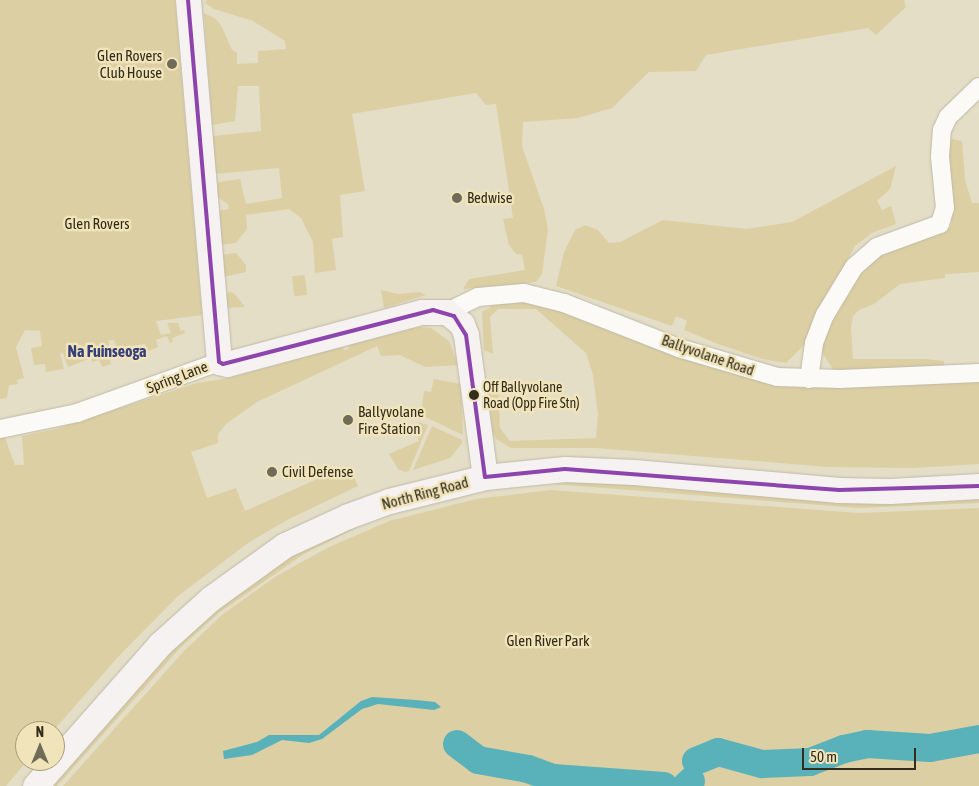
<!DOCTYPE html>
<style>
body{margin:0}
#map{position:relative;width:979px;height:786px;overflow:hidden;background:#e4dec7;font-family:"Asap Condensed",sans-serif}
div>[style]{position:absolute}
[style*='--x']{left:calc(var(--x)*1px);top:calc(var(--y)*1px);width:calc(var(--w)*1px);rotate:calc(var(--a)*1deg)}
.green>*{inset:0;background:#dccfa3;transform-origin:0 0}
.water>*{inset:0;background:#59b1ba}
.river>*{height:28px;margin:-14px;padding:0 14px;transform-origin:14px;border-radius:14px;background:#59b1ba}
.roads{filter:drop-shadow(0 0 1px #beb9a7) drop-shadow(0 0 1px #beb9a7)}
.street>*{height:18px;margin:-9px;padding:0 9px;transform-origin:9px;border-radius:9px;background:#fbfaf7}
.secondary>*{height:25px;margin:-12.5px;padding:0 12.5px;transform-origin:12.5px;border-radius:12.5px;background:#f6f2f1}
.bus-1>*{height:4px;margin:-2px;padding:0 2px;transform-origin:2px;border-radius:2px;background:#8e44ad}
.dots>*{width:14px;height:14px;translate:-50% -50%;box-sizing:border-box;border:2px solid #f1e4ba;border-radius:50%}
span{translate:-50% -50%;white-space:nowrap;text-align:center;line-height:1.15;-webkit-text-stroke:5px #f1e4ba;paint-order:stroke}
.bus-label{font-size:14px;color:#322d1d}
.left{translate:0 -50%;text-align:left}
.poi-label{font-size:15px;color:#322d1d}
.right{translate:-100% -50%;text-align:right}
.park-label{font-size:15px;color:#312b18}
.street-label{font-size:15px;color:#322d1d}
.neighbourhood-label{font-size:16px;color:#35407b;font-weight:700}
.north{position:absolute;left:15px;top:721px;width:50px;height:50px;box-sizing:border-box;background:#f1e4ba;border:1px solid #a59b7b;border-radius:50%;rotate:0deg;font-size:14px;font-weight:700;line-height:20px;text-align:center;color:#322d1d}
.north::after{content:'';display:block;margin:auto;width:18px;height:22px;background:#706b58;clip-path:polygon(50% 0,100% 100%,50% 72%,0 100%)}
.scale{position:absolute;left:802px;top:748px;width:114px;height:22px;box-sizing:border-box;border:2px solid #322d1d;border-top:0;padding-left:6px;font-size:15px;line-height:18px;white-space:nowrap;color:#322d1d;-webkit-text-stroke:4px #f1e4ba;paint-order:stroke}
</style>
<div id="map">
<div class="green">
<i style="clip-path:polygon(0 0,175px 0,202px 315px,156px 321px,161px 335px,171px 333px,167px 323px,178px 323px,181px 331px,184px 330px,185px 333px,172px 338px,173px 342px,170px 343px,167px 336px,156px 340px,158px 347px,148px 351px,145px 344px,127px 347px,130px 357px,126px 358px,124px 351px,119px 353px,114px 340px,110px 340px,108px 341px,111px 353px,108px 354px,111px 364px,102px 367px,99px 360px,92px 362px,91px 358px,68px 367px,63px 353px,60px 354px,64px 369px,46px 372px,45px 364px,34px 365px,31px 348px,42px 346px,40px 331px,25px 330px,16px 347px,24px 378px,17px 380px,18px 384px,9px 385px,7px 398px,0 399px)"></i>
<i style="clip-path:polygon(207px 0,904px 0,906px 7px,876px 35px,868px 28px,706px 55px,696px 71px,649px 72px,612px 108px,578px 118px,523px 122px,522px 146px,544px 209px,548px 229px,542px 274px,536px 282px,463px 289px,469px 279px,525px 270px,522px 255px,516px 254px,509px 245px,503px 219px,513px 218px,496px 104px,486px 105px,476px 93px,352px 114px,365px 191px,340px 195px,343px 237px,332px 239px,336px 270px,315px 273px,313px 242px,301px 218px,289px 209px,246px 215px,247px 229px,236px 243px,221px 245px,218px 211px,229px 209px,228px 204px,217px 197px,216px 185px,219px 182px,240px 179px,246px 204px,282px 198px,279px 168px,215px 174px,213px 136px,261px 131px,259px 86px,238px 86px,235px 121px,212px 125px,204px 13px,216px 19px,222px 27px,232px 50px,237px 53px,237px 64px,258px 63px,258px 51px,286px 49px,285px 41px,253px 21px,214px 9px,205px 3px)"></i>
<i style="clip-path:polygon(947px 138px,962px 141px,965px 180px,972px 203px,979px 203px,979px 272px,945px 274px,945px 278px,900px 284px,874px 304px,859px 310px,853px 316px,851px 328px,853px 359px,926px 359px,944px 361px,944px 367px,834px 371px,823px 354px,823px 339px,860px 269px,877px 255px,908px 242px,943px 233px,951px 226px,953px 211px)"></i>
<i style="clip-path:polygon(896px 166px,890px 189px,877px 201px,882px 210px,891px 206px,896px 224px,872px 233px,855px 246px,813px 324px,808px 341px,786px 363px,762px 359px,718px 344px,684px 330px,687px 321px,676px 316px,672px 326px,556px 286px,564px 252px,575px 230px,585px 225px,598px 230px,609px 243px,620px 242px,663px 220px,747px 229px,792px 222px)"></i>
<i style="clip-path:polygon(236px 253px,246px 265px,246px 272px,223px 277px,221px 255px)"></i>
<i style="left:305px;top:275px;width:20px;height:13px;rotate:84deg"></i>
<i style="clip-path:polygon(381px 290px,398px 294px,420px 292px,426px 295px,384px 308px)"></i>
<i style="clip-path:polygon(230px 292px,234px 293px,245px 307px,225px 308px,224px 295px)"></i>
<i style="clip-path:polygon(515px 300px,560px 309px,669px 352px,772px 384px,828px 386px,979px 380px,979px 464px,911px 468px,828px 467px,596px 448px,511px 448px,496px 439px,492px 430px,489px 393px,498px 384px,500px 428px,510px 441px,596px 438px,598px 414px,593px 375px,586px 353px,536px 309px,498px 309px,490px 317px,493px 354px,484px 350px,482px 312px,491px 307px,490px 303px)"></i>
<i style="clip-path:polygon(419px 327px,431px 328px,449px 341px,458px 365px,425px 367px,400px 355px,381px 356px,377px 346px,257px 402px,226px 424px,218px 434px,218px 443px,191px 452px,207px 498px,236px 488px,245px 511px,340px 469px,350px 469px,358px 486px,287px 520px,248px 543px,178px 596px,118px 657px,53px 731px,25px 731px,27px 761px,6px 786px,0 786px,0 438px,5px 438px,15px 465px,24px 465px,22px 436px,56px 429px,197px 383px,229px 378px,343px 346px,344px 350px,349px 349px,348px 345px)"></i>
<i style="clip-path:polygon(434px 379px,461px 384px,463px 435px,421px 415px,424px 391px,431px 392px)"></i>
<i style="clip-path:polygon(418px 422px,428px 425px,409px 471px,405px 472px,398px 469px,389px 454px,419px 441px,416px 433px,422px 430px)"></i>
<i style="clip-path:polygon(432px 426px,462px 440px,462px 443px,450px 458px,413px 470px)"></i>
<i style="clip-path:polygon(604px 482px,979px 495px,979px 503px,859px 508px,552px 484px)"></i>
<i style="clip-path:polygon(551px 490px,859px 513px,979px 508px,979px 786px,63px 786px,184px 651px,222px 615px,275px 577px,327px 548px,389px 521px,476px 499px)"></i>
<i style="clip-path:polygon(366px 523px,304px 554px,220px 612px,180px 648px,57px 786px,46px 786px,175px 641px,268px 566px,347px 528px)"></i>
</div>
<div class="water">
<i style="clip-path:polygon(372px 697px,416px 700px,435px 702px,441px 707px,434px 710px,378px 704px,362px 709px,322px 739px,309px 743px,282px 740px,252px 755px,224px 759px,223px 751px,257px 742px,269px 735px,319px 735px,361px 701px)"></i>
</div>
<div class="river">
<i style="--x:457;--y:744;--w:26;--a:37"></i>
<i style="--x:478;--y:760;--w:51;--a:10.2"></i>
<i style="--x:528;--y:769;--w:27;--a:20"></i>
<i style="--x:553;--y:778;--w:111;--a:4.1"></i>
<i style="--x:696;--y:761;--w:24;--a:-22"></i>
<i style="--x:718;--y:752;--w:46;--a:15.3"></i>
<i style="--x:762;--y:764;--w:48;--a:-2.4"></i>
<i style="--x:810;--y:762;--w:36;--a:-21"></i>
<i style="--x:844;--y:749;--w:24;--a:-12"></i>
<i style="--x:867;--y:744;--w:63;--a:3.6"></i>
<i style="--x:930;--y:748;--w:50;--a:-10.4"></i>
<i style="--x:686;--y:786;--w:7;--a:-45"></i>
</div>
<div class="roads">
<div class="street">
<i style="--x:447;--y:312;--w:34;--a:-26"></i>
<i style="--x:478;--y:297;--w:46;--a:-5"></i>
<i style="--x:524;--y:293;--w:41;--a:14"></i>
<i style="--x:564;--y:303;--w:123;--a:21.4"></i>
<i style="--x:679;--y:348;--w:102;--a:16.5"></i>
<i style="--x:777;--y:377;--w:63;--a:1.8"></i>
<i style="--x:840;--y:379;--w:139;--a:-2.5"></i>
<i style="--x:809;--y:379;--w:36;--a:-82"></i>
<i style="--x:814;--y:343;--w:30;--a:-69"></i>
<i style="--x:825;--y:315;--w:56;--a:-58.9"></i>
<i style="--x:854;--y:267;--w:30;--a:-41"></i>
<i style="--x:877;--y:247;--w:67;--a:-20.1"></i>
<i style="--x:940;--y:224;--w:17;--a:-73"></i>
<i style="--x:945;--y:208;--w:51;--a:-95.6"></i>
<i style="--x:940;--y:157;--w:27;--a:-86"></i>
<i style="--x:942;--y:130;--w:14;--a:-65"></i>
<i style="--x:948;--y:117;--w:43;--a:-44.1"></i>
<i style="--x:0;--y:429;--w:79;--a:-11.7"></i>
<i style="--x:77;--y:413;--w:151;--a:-19.8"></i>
</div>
<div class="secondary">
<i style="--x:188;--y:0;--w:363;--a:85.1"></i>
<i style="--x:219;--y:362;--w:8;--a:14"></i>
<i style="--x:227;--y:364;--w:201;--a:-15"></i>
<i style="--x:421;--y:312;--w:26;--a:0"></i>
<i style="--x:447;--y:312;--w:19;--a:39"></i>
<i style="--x:462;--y:324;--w:12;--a:70"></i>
<i style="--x:466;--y:335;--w:143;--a:82.4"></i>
<i style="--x:35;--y:786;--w:189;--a:-48.6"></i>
<i style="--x:160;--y:644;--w:67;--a:-42"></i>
<i style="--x:210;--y:599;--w:92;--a:-35.8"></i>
<i style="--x:285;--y:545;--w:69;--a:-24.7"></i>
<i style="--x:348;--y:516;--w:44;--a:-20.1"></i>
<i style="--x:389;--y:501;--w:99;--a:-14"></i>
<i style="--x:485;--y:477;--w:80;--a:-5.7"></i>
<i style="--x:565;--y:469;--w:69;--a:2.5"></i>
<i style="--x:634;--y:472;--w:206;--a:5"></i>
<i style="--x:839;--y:490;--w:51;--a:1.1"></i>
<i style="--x:890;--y:491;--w:89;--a:-3.2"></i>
</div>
</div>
<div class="bus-1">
<i style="--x:188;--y:0;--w:363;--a:85.1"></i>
<i style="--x:219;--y:362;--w:4;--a:27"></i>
<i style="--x:223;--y:364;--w:217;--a:-14.4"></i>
<i style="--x:433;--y:310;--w:22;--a:16"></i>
<i style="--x:454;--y:316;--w:22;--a:58"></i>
<i style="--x:466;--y:335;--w:143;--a:82.4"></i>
<i style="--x:485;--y:477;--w:80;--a:-5.7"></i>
<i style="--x:565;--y:469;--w:275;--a:4.4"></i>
<i style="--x:839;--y:490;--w:140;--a:-1.6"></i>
</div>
<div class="dots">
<i style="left:172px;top:64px;background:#706b58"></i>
<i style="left:457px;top:198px;background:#706b58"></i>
<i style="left:474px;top:395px;background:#322d1d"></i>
<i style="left:348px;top:420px;background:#706b58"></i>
<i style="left:272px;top:472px;background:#706b58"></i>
</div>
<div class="bus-label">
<span class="left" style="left:483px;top:395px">Off Ballyvolane<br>Road (Opp Fire Stn)</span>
</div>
<div class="poi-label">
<span class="right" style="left:162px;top:64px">Glen Rovers<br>Club House</span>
<span class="left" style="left:467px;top:198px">Bedwise</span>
<span class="left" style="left:358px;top:420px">Ballyvolane<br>Fire Station</span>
<span class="left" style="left:282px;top:472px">Civil Defense</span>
</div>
<div class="park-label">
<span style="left:97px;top:224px">Glen Rovers</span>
<span style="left:548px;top:641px">Glen River Park</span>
</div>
<div class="street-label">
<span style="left:708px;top:355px;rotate:19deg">Ballyvolane Road</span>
<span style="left:177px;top:377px;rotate:-21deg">Spring Lane</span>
<span style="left:425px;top:493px;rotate:-15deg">North Ring Road</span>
</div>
<div class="neighbourhood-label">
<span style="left:107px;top:351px">Na Fuinseoga</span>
</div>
<div class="north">N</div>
<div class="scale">50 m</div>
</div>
